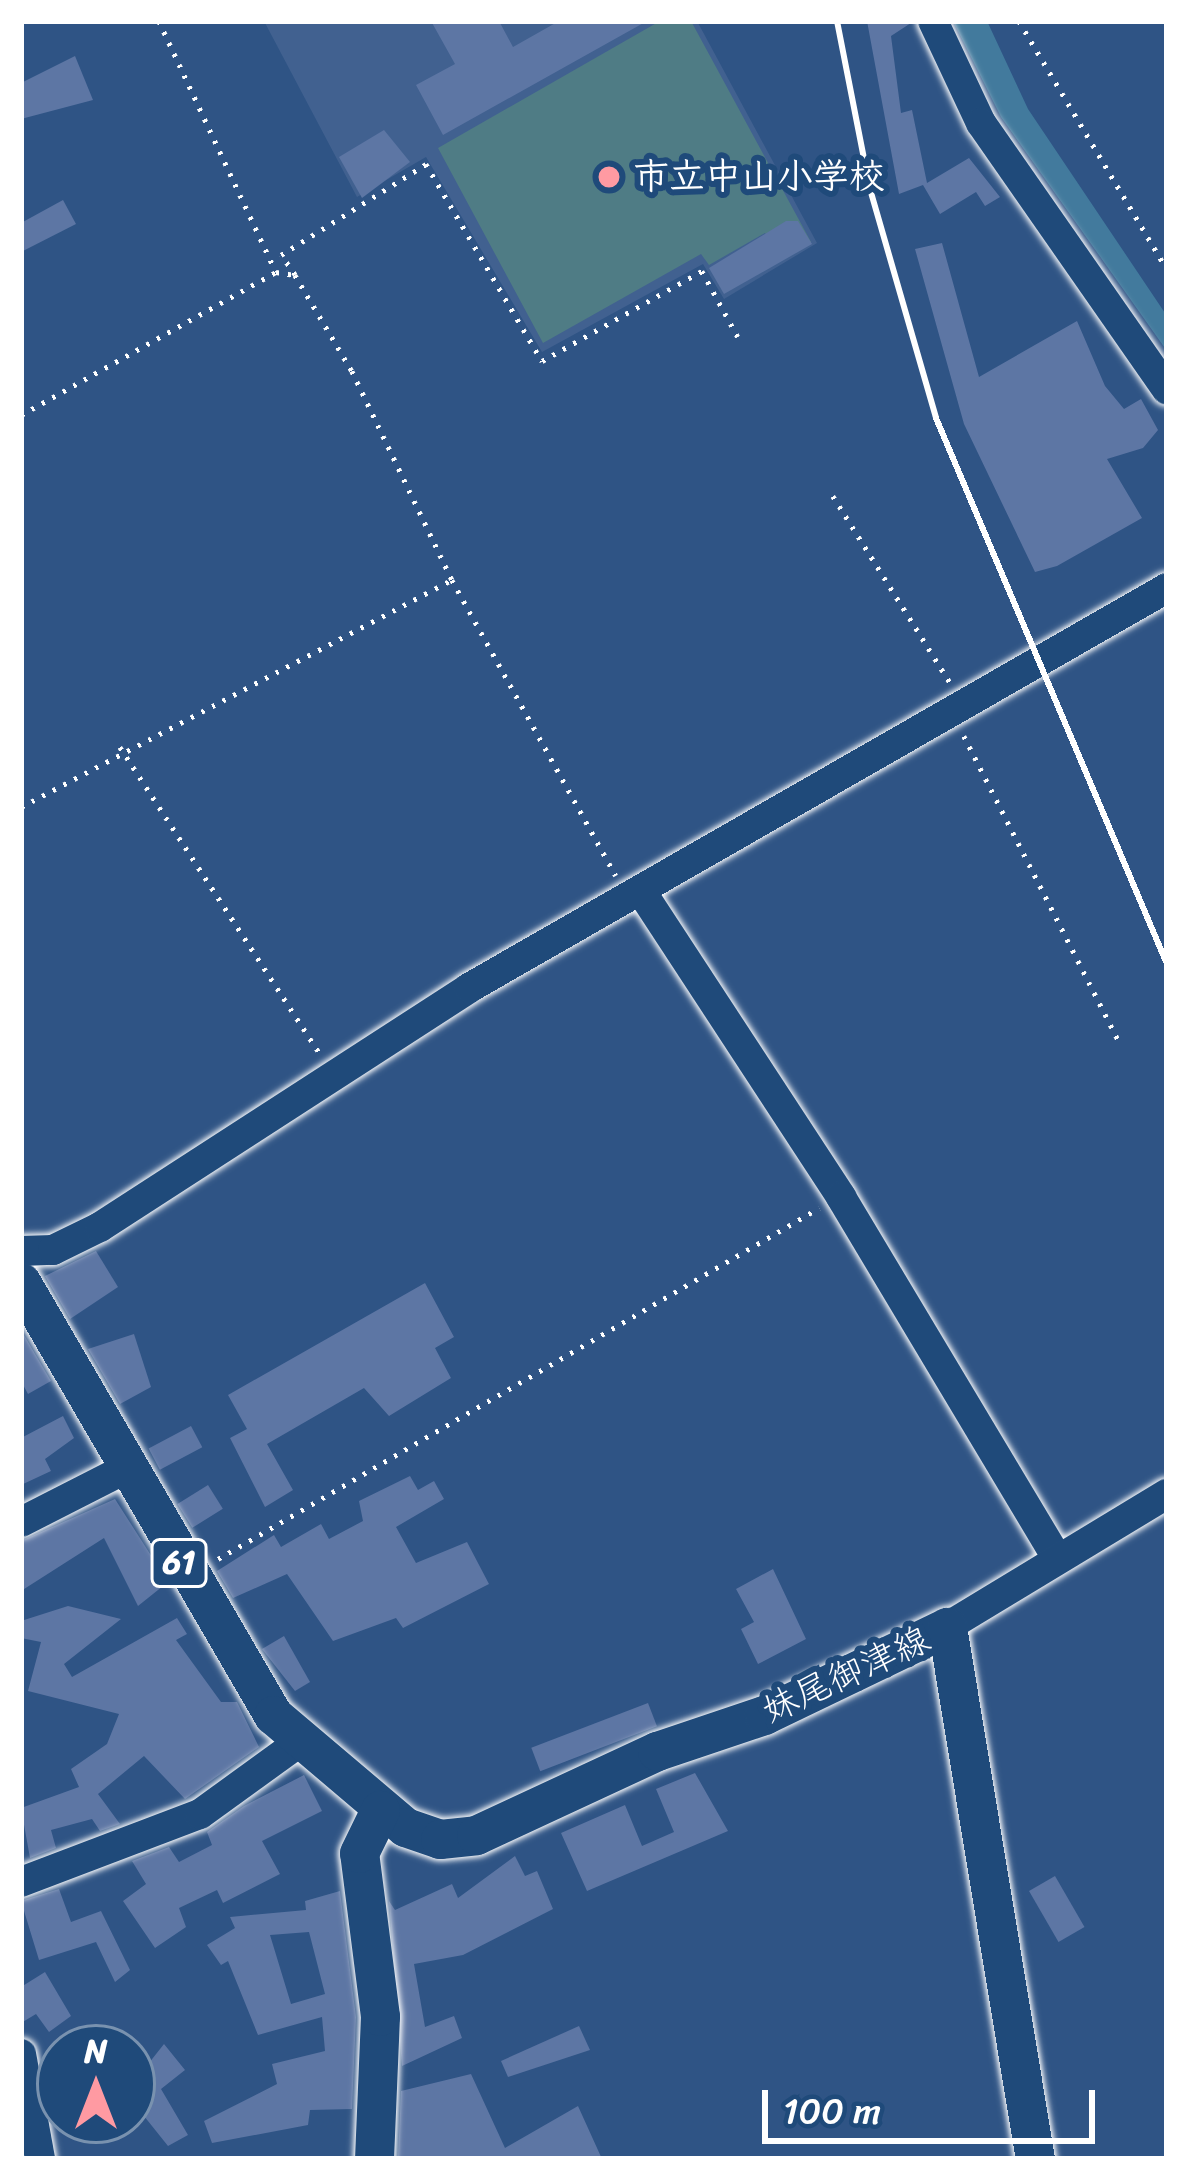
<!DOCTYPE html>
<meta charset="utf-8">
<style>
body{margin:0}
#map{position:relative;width:1188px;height:2180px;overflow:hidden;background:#2f5485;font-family:Sriracha,"Klee One",sans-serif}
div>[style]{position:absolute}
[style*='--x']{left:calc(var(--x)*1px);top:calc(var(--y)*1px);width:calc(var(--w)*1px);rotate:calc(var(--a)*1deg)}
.built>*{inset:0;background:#416190}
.green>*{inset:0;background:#4f7c85}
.water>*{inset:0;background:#427a9d}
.building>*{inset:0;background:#5d76a4;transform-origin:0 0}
.path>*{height:4.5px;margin-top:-2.25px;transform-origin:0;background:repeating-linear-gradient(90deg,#fff 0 3px,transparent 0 12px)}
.roads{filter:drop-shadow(0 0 3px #fff) drop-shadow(0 0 3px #fff)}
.minor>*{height:30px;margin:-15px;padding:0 15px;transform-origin:15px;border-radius:15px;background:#1f4a7a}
.major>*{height:39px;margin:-19.5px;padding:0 19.5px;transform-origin:19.5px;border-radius:19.5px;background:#1f4a7a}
.rail>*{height:6px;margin:-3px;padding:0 3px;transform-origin:3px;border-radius:3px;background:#fff}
.dots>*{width:33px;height:33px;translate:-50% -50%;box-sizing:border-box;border:6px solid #1f4a7a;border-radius:50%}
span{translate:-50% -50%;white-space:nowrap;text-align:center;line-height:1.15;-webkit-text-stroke:12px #1f4a7a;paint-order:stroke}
.shield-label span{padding:3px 9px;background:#1f4a7a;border:3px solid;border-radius:9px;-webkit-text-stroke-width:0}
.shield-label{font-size:33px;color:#fff;font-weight:700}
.poi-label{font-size:36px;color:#fff;font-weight:700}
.left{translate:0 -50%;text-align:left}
.street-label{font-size:36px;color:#fff}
.frame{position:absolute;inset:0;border:24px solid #fff;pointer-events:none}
.north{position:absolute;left:36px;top:2024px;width:120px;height:120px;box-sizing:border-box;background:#1f4a7a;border:3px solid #7992af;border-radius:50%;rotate:0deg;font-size:33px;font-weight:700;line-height:48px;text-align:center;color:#fff}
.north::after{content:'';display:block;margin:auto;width:42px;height:54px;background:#ff9aa2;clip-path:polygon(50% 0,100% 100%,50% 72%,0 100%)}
.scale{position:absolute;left:762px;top:2090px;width:333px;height:54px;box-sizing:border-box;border:6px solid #fff;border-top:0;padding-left:15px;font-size:36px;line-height:42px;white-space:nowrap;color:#fff;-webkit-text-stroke:9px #1f4a7a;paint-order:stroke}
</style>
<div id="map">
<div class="built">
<i style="clip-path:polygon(264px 21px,697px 21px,817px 243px,724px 299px,703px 264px,542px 352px,426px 157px,357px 197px)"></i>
</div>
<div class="green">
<i style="clip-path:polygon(660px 21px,691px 21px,811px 242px,781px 259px,765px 233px,709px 265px,701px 254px,543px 343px,438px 148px)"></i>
</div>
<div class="water">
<i style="clip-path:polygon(953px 21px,987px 21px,1028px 109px,1167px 316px,1167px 351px,1001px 117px)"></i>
</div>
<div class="building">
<i style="clip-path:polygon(431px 21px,499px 21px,513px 47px,559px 21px,647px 21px,443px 135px,416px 85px,455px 64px)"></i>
<i style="clip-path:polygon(867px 21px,914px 21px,891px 36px,901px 113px,912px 110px,927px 183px,969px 158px,1000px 197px,985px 206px,976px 192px,940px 214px,923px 185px,899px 194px)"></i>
<i style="clip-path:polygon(75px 56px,93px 100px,21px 119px,21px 83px)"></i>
<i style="clip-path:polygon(384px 130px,410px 162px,362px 198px,339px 157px)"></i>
<i style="clip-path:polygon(63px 200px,76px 224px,21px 252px,21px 223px)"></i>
<i style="clip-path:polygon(786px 221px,798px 221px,812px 244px,724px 294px,709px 268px)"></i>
<i style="clip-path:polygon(942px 243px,979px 377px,1077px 321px,1105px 386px,1124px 409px,1141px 399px,1158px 430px,1143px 448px,1107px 459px,1142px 518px,1057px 566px,1035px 572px,964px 424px,915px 249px)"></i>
<i style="clip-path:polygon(96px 1251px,118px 1287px,70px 1319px,45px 1276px)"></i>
<i style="clip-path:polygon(425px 1283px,454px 1337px,435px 1348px,451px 1378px,389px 1416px,364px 1388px,267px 1444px,293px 1490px,265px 1507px,230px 1438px,247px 1429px,228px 1395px)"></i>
<i style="clip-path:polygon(21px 1330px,51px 1381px,28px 1394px,21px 1381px)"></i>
<i style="clip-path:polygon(134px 1334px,151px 1387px,120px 1404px,88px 1349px)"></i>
<i style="clip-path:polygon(63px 1416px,74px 1438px,45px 1459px,51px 1471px,21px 1485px,21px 1438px)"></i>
<i style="left:191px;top:1426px;width:24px;height:48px;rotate:62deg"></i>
<i style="clip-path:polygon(410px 1476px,418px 1490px,434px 1481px,444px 1499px,396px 1527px,416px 1563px,467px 1542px,489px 1584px,403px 1628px,396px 1618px,333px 1641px,287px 1574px,233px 1598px,217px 1571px,274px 1535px,281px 1547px,321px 1524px,329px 1539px,363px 1521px,359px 1501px)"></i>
<i style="left:208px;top:1485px;width:28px;height:36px;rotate:58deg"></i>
<i style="clip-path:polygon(115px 1499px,168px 1582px,138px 1606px,104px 1538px,21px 1591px,21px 1541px)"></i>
<i style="clip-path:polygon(773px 1569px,806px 1639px,758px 1664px,741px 1629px,754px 1622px,736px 1589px)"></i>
<i style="clip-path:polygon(68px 1606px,121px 1619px,64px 1664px,72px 1677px,177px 1618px,187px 1634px,176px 1640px,221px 1702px,237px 1702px,259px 1747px,185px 1799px,144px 1756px,98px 1794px,120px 1824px,100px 1831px,92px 1819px,51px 1830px,56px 1848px,30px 1858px,21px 1808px,79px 1787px,71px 1769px,107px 1744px,119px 1714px,28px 1691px,41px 1642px,21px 1638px,21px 1621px)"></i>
<i style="clip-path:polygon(284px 1636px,310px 1682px,295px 1691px,262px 1649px)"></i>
<i style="left:648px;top:1703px;width:25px;height:125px;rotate:69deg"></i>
<i style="clip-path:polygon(695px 1773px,728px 1831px,587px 1891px,561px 1833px,625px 1805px,642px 1846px,674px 1832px,656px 1789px)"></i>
<i style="clip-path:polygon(304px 1775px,322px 1811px,262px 1841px,280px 1874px,223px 1903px,217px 1890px,179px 1908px,186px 1927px,155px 1948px,123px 1901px,146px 1884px,132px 1861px,169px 1847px,179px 1862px,212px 1845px,207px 1832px,244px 1806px)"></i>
<i style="clip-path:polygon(515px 1856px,525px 1876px,537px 1871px,553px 1909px,463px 1955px,414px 1964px,425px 2027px,454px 2016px,462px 2038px,402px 2066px,389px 1901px,395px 1910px,452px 1884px,458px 1898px)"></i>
<i style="left:1055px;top:1876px;width:59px;height:30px;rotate:60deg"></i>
<i style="clip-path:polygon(59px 1889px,71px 1922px,101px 1911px,130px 1970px,115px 1982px,96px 1942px,39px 1960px,21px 1901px)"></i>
<i style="clip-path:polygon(evenodd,340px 1891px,356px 2017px,352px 2109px,310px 2110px,308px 2125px,212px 2143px,204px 2121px,277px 2084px,272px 2064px,325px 2051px,322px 2017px,258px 2035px,228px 1961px,221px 1965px,207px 1945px,235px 1928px,230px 1917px,306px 1910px,305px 1901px,340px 1891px,309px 1932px,325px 1994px,291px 2004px,270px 1935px,309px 1932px)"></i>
<i style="clip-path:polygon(45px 1972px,71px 2016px,49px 2032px,36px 2014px,21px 2023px,21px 1987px)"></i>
<i style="clip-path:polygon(579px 2026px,590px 2050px,508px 2077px,501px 2061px)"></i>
<i style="clip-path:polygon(164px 2044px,185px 2070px,161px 2089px,188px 2135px,168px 2146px,132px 2101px,132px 2051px,145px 2068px)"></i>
<i style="clip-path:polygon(471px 2074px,505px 2148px,578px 2106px,602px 2159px,398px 2159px,401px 2091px)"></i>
</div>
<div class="path">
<i style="--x:159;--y:21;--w:277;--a:65"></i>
<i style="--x:276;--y:272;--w:19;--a:9"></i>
<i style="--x:295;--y:275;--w:112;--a:59.3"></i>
<i style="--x:352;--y:371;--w:232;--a:64.4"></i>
<i style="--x:452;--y:580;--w:338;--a:61"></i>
<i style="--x:1019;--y:21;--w:289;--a:59.2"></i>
<i style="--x:295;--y:275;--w:24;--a:-125"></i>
<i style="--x:281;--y:255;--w:171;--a:-32.1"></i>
<i style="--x:426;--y:164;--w:229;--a:59.5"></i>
<i style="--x:542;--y:361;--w:184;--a:-29.4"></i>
<i style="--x:702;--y:271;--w:75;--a:61.4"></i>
<i style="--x:21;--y:415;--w:292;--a:-29.3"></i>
<i style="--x:833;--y:496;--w:222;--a:57.9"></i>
<i style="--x:964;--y:736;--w:342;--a:63.1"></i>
<i style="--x:120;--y:747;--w:366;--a:56.9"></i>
<i style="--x:21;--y:807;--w:486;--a:-27.8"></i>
<i style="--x:218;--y:1559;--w:696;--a:-30.29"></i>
</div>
<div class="roads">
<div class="minor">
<i style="--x:933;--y:21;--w:113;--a:64.8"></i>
<i style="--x:981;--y:123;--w:325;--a:55.1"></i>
<i style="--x:641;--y:891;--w:366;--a:56.8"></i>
<i style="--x:841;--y:1197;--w:422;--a:59.1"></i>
<i style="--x:21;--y:1251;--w:32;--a:-2"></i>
<i style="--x:53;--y:1250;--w:52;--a:-26.1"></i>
<i style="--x:100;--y:1227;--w:440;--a:-32.9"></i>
<i style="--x:469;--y:988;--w:804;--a:-29.82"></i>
<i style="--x:21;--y:1522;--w:117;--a:-27"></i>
<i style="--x:947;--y:1627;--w:257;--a:-31.2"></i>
<i style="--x:21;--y:1882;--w:191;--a:-20.8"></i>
<i style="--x:200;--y:1814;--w:121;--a:-35.9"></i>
<i style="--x:21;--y:2054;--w:107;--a:79.7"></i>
</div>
<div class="major">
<i style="--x:21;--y:1282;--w:501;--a:59.8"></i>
<i style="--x:273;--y:1715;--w:173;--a:40.3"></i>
<i style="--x:405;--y:1827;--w:37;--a:19"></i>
<i style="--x:440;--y:1839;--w:36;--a:-6"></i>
<i style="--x:476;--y:1835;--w:200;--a:-24.9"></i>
<i style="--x:657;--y:1751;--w:113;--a:-18.6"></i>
<i style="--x:764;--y:1715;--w:203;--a:-25.7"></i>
<i style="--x:947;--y:1627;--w:539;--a:80.61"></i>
<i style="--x:374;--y:2159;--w:143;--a:-87.6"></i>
<i style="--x:380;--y:2016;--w:164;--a:-97.3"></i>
<i style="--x:359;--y:1853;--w:48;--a:-64"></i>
</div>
</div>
<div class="rail">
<i style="--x:837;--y:21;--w:171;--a:78.9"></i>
<i style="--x:870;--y:189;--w:238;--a:73.9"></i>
<i style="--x:936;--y:418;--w:593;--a:67.07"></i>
</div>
<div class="dots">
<i style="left:609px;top:177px;background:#ff9aa2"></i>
</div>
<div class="shield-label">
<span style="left:179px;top:1563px">61</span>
</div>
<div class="poi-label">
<span class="left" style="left:633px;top:177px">市立中山小学校</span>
</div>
<div class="street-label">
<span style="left:846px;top:1675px;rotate:-25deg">妹尾御津線</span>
</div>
<div class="frame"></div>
<div class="north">N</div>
<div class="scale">100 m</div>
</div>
